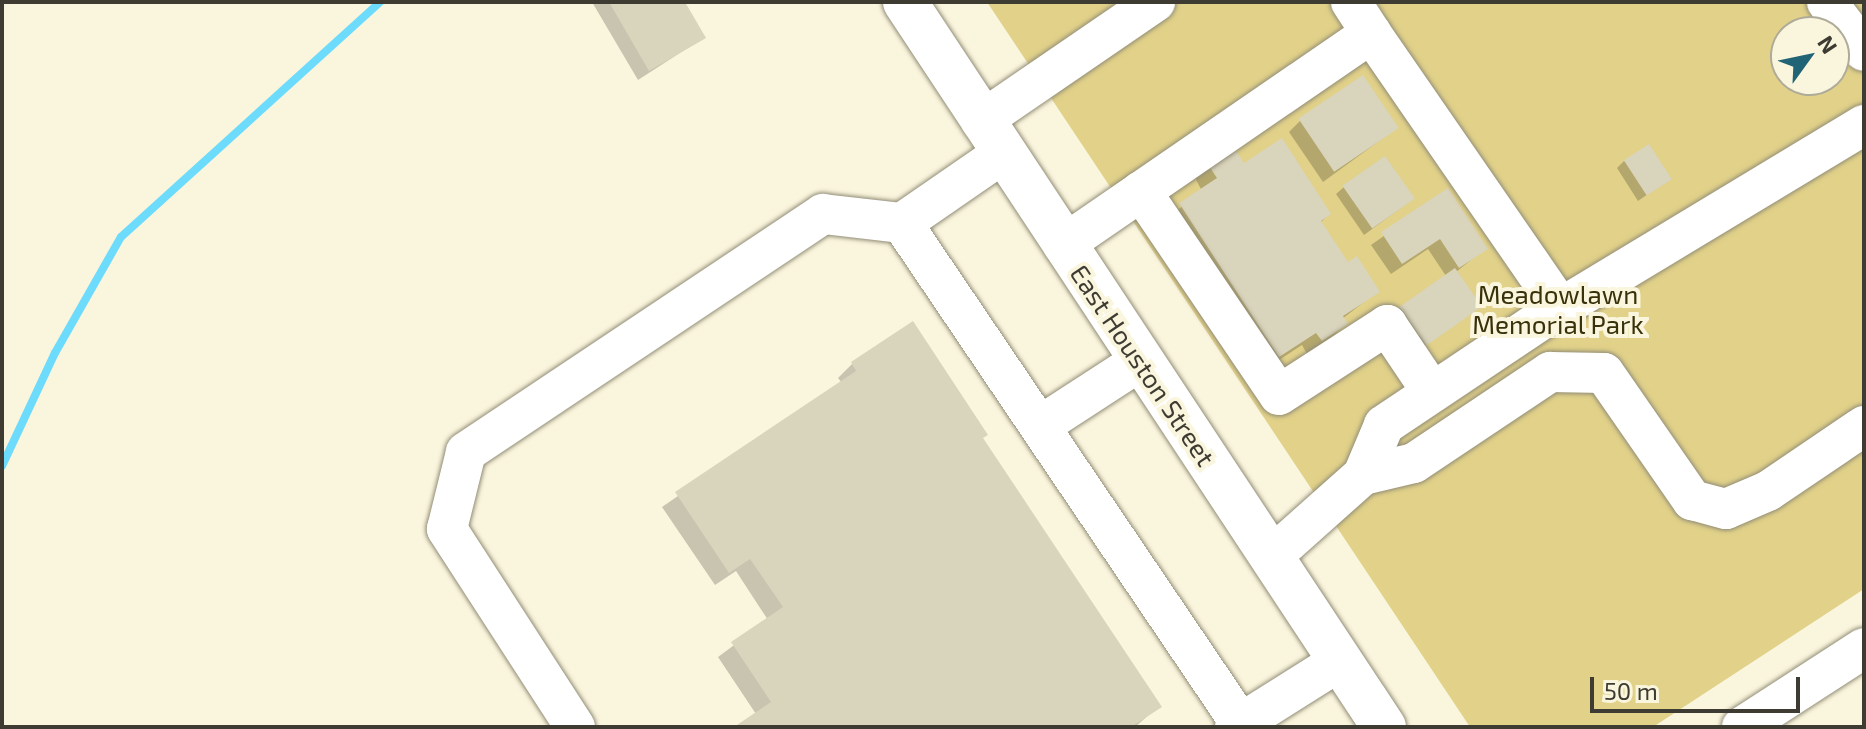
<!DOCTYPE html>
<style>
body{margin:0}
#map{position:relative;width:1866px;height:729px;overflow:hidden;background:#faf5dd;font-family:"Exo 2",sans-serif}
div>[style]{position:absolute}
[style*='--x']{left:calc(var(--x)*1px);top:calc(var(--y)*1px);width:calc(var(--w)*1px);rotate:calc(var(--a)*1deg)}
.green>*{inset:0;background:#e1d189}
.shadow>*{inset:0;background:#0003}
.stream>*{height:8px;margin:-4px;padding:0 4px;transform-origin:4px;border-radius:4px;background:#6cdbfc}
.building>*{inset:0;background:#d9d4bc;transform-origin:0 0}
.roads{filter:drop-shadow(0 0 2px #928d77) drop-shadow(0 0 2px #928d77)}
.minor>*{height:40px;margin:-20px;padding:0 20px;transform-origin:20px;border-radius:20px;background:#fff}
.major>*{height:44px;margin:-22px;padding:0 22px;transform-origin:22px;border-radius:22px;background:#fff}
span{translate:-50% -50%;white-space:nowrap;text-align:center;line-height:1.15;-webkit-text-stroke:8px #faf5dd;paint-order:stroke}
.park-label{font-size:26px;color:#393109}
.street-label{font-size:26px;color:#3e3c32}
.frame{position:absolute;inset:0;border:4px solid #3e3c32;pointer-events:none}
.north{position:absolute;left:1770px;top:16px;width:80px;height:80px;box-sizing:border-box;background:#faf5dd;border:2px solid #afab99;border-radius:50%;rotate:57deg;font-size:22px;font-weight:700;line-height:32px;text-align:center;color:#3e3c32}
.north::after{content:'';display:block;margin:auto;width:28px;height:36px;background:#216476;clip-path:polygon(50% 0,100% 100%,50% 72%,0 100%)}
.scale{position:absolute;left:1590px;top:677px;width:210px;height:36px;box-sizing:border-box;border:4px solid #3e3c32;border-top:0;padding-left:10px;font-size:24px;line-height:28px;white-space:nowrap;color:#3e3c32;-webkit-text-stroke:6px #faf5dd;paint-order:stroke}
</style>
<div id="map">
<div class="green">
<i style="clip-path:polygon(evenodd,987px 2px,1864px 2px,1864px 589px,1653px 727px,1470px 727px,987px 2px,1786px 32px,1834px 32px,1834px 80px,1786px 80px,1786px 32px)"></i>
</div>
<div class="shadow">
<i style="clip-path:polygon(592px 2px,682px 2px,703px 38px,638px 80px)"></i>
<i style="clip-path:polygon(1300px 121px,1397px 128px,1323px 182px,1289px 132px)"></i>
<i style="clip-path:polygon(1624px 161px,1669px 179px,1638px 201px,1617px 168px)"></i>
<i style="clip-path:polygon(1209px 165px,1243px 166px,1329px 214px,1320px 223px,1347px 265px,1377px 292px,1342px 319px,1345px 324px,1331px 338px,1307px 354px,1302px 345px,1264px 370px,1166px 219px,1202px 191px,1195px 178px)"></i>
<i style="clip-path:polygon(1344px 187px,1413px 199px,1364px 235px,1336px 194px)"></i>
<i style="clip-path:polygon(1448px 191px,1486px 248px,1456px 272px,1479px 306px,1417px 351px,1393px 315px,1446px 276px,1428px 249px,1391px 274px,1371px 245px)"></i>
<i style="clip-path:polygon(912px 324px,981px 439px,1159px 706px,1135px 727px,737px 727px,756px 714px,718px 657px,768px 620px,736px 571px,715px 585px,662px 507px,842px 383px,838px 378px,852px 364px)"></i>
</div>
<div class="stream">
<i style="--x:2;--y:466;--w:125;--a:-64.9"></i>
<i style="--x:55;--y:353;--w:133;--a:-60.4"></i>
<i style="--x:121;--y:237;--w:350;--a:-42.2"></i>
</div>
<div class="building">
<i style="clip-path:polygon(609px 2px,685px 2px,706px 38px,649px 71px)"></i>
<i style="left:1363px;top:75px;width:64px;height:78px;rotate:56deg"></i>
<i style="clip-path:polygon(1282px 138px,1331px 214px,1321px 221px,1348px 262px,1357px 256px,1380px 292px,1343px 316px,1348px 324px,1322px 341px,1316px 333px,1279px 357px,1179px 203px,1217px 178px,1207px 163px,1233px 146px,1244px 163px)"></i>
<i style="left:1649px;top:144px;width:42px;height:30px;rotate:57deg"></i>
<i style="left:1385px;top:156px;width:52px;height:52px;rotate:55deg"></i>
<i style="clip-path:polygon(1448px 188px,1488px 249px,1459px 268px,1440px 239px,1402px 264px,1381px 232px)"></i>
<i style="left:1455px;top:268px;width:47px;height:68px;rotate:55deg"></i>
<i style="clip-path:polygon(913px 321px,988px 435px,983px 438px,1162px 707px,1131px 727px,734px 727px,771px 702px,731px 642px,783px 607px,750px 559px,729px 573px,675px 492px,856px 371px,851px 362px)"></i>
</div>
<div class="roads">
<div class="minor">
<i style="--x:1351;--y:2;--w:37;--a:57"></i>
<i style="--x:1827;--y:2;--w:61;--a:52.9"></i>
<i style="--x:981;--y:121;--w:211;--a:-34.4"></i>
<i style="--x:1141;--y:191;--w:246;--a:55.9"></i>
<i style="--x:1279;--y:395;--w:129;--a:-32.9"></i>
<i style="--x:1387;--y:325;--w:81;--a:56.1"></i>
<i style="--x:902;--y:223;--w:605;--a:55.92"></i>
<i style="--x:1063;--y:245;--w:374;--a:-34.5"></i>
<i style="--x:1371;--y:33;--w:336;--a:55.4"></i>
<i style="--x:1040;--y:426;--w:119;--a:-33"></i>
<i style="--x:1363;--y:475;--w:52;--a:-13.2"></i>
<i style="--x:1414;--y:463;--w:164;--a:-33.8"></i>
<i style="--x:1550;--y:372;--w:54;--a:1.1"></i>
<i style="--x:1604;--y:373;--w:155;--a:55.3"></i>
<i style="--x:1692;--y:500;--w:35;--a:15"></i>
<i style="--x:1726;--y:509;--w:46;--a:-23.2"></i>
<i style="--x:1768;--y:491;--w:116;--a:-34.1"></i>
<i style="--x:1271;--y:557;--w:123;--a:-41.7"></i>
<i style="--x:1363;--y:475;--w:54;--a:-67.2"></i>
<i style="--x:1384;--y:425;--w:192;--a:-33.8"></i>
<i style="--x:1544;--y:318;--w:374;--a:-31.1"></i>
<i style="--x:575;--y:727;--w:236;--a:-122.9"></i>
<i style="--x:447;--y:529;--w:79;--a:-76.1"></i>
<i style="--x:466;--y:452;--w:429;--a:-33.7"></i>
<i style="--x:823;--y:214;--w:80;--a:6.5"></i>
<i style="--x:902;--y:223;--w:121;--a:-34.6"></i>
<i style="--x:1235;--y:727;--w:124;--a:-32.2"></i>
<i style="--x:1742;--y:727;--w:145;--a:-32.9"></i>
</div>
<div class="major">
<i style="--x:905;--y:2;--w:869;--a:56.55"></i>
</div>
</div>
<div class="park-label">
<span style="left:1558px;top:309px">Meadowlawn<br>Memorial Park</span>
</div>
<div class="street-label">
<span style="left:1143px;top:365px;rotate:56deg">East Houston Street</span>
</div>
<div class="frame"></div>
<div class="north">N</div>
<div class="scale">50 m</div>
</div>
